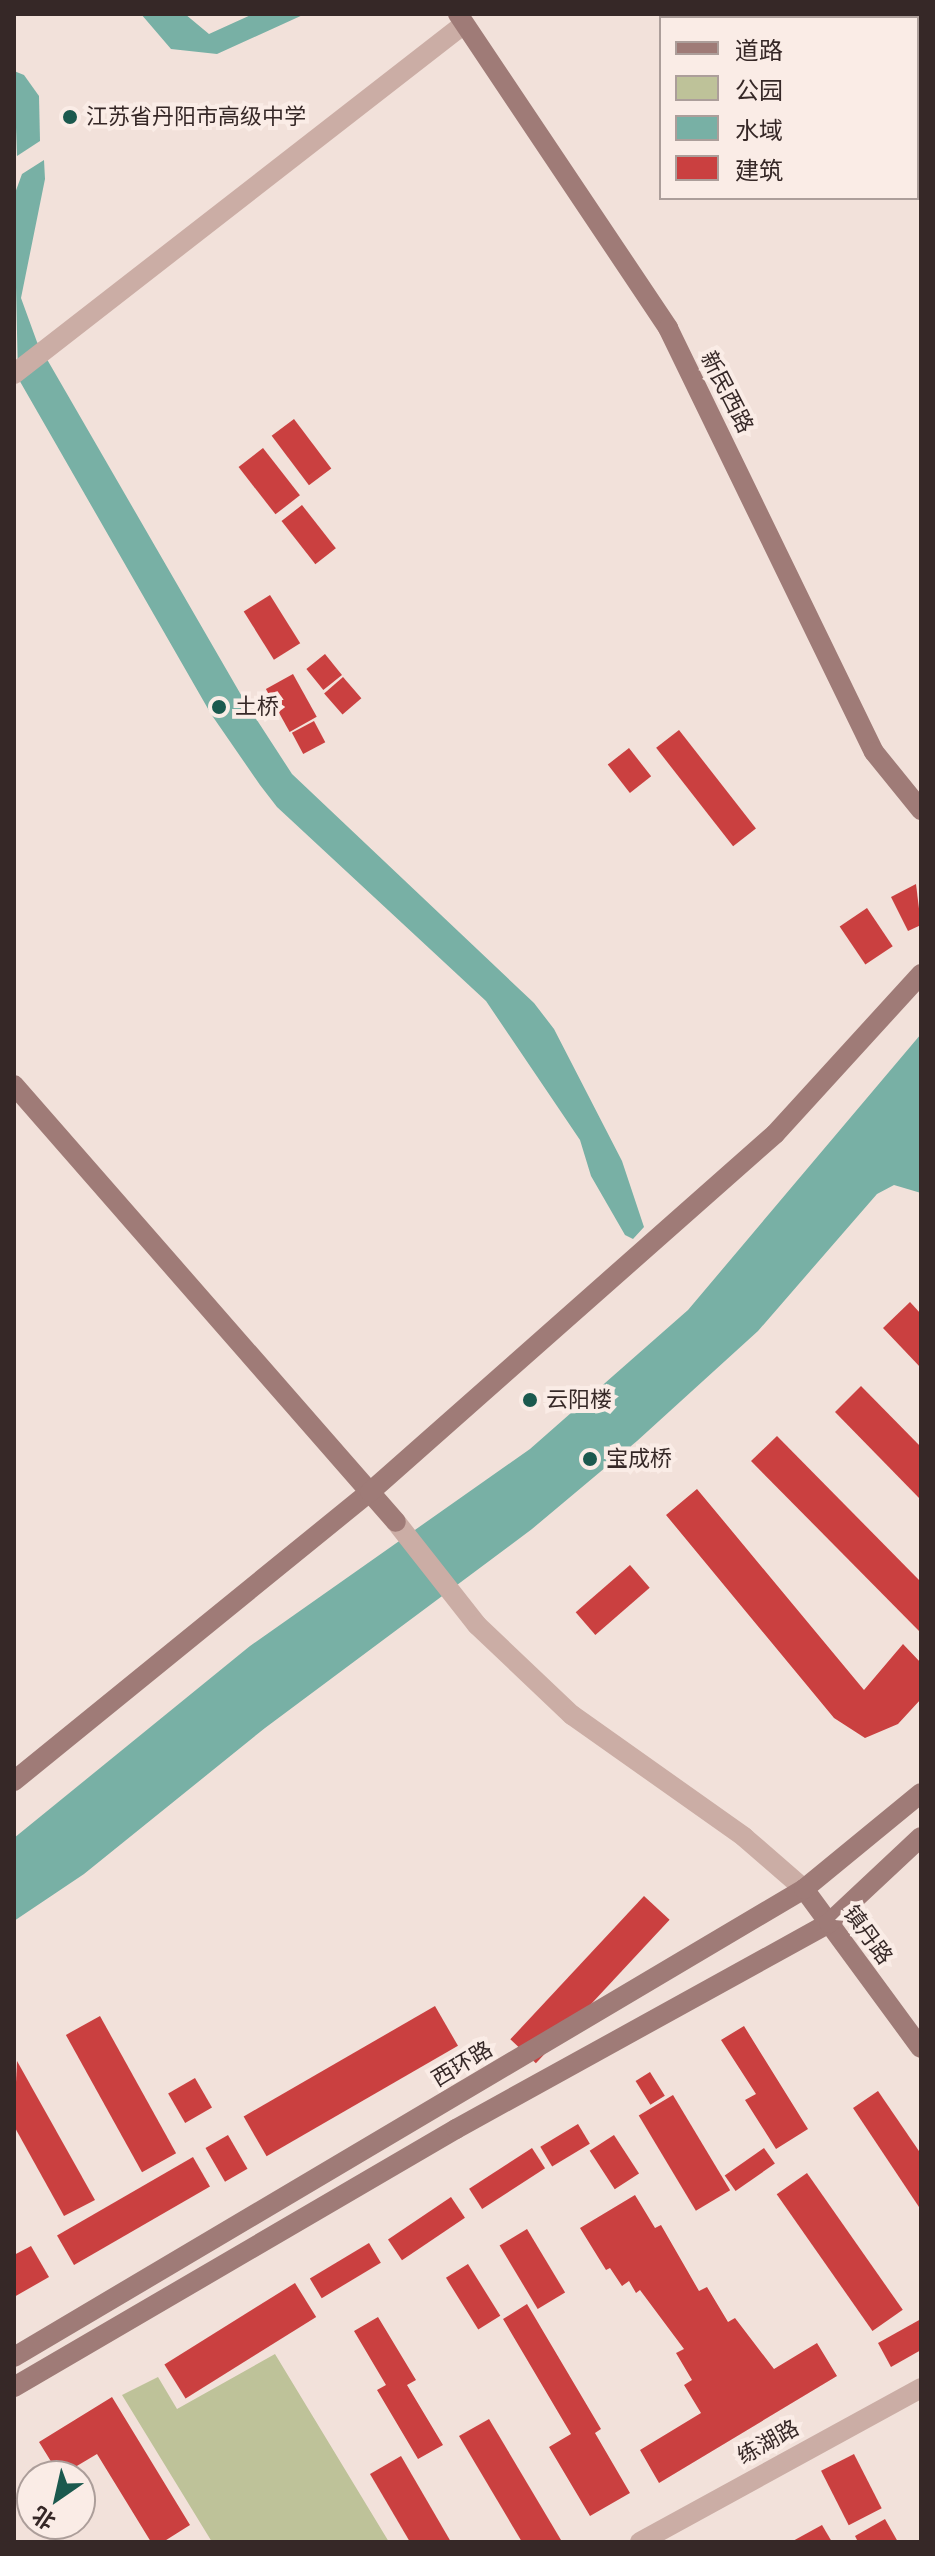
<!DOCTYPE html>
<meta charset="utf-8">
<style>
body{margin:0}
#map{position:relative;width:935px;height:2556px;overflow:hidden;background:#f2e1da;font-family:"Public Sans","Noto Sans SC",sans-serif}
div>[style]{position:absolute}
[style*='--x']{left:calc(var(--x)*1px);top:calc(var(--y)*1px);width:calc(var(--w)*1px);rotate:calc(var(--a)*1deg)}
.green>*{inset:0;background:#bec299}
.water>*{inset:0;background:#78b0a5}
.building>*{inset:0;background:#ca4040;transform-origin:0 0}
.street>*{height:20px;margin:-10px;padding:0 10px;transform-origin:10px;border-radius:10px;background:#cbada5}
.secondary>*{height:20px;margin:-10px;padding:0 10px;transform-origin:10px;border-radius:10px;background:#9f7b77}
.dots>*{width:22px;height:22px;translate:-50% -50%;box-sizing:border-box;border:4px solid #faece6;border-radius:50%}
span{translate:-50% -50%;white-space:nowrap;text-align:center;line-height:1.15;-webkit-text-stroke:8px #faece6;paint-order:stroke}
.poi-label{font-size:22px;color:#362827}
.left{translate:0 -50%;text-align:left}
.street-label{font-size:22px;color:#362827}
.frame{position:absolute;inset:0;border:16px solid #362827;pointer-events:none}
.legend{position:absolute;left:659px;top:16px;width:260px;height:184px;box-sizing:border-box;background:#faece6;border:2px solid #ac9e9a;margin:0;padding:10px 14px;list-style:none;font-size:24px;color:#362827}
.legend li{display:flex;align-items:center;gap:16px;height:40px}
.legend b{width:40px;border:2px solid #ac9e9a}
.north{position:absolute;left:16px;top:2460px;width:80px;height:80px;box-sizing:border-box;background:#faece6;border:2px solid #ac9e9a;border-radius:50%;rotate:214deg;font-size:22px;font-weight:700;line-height:32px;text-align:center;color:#362827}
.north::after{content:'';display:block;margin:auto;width:28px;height:36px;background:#1b594e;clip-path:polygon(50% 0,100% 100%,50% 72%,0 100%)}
</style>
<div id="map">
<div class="green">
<i style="clip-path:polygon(275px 2354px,389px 2542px,212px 2542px,122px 2395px,158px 2377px,177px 2409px)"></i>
</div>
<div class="water">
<i style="clip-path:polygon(141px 14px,185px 14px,209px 34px,253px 14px,305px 14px,217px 54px,171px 49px)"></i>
<i style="clip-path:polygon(14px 71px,24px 75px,39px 96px,40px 141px,17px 156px)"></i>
<i style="clip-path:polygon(44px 160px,45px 179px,21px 298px,37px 342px,244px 700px,292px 774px,534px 1003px,554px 1029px,622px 1161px,644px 1227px,633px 1239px,625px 1235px,591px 1176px,580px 1140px,486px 1001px,277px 807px,260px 785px,211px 714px,18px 378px,14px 196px,22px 174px)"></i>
<i style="clip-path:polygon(921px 1034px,921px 1193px,894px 1185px,877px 1194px,758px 1331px,637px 1441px,532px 1529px,265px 1728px,84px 1874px,14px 1921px,14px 1838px,250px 1646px,530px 1449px,688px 1310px)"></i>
</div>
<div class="building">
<i style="left:294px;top:419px;width:62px;height:28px;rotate:53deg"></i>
<i style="left:263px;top:448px;width:60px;height:31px;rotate:52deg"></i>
<i style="left:302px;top:505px;width:55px;height:26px;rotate:52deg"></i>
<i style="left:270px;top:595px;width:57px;height:31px;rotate:58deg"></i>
<i style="left:325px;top:654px;width:27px;height:24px;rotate:51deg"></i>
<i style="left:293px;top:674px;width:49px;height:31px;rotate:61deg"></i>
<i style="left:343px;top:677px;width:28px;height:25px;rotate:49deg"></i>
<i style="left:314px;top:721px;width:24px;height:25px;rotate:62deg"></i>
<i style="left:679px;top:730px;width:125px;height:29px;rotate:52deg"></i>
<i style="left:629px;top:748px;width:36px;height:27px;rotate:52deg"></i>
<i style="clip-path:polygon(916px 884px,921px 925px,908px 931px,891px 897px)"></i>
<i style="left:867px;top:908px;width:46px;height:33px;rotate:56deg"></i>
<i style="clip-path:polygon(910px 1302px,921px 1314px,921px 1368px,883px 1328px)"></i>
<i style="clip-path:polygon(861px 1386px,921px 1447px,921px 1500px,835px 1412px)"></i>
<i style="clip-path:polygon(777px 1436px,921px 1582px,921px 1633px,751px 1461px)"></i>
<i style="clip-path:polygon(697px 1489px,864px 1690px,903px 1644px,921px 1663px,921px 1699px,898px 1724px,865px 1738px,834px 1718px,666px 1515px)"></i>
<i style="left:630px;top:1565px;width:30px;height:72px;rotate:49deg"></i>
<i style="left:644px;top:1896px;width:35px;height:196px;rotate:43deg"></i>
<i style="left:435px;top:2006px;width:46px;height:221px;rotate:60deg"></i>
<i style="left:100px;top:2016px;width:157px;height:39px;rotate:61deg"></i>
<i style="clip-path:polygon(744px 2026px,808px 2129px,776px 2149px,745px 2100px,756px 2094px,721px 2040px)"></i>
<i style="clip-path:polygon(17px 2061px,95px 2200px,64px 2216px,14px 2126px)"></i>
<i style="left:650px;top:2072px;width:28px;height:17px;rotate:58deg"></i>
<i style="left:195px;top:2078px;width:34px;height:31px;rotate:60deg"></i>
<i style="clip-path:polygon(878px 2091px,921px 2154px,921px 2210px,853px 2108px)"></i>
<i style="left:673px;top:2095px;width:111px;height:40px;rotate:59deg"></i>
<i style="left:578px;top:2124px;width:23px;height:44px;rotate:59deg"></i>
<i style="left:228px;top:2135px;width:39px;height:26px;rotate:60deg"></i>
<i style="left:614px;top:2135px;width:46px;height:29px;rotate:57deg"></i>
<i style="left:532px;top:2148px;width:24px;height:75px;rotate:57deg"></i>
<i style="left:764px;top:2148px;width:19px;height:48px;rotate:55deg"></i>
<i style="left:193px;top:2157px;width:34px;height:157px;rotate:60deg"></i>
<i style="left:807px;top:2173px;width:167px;height:37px;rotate:55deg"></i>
<i style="clip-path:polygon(635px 2195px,655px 2228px,661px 2225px,699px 2291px,707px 2287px,728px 2322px,735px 2318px,774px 2369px,817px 2343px,837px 2376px,659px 2483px,640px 2450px,701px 2413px,684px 2385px,692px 2380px,676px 2353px,684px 2349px,640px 2290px,636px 2293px,629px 2281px,622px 2286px,610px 2268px,606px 2270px,580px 2228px)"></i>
<i style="left:451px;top:2197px;width:25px;height:76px;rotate:56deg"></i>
<i style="left:527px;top:2229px;width:74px;height:32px;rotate:59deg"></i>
<i style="left:369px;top:2243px;width:23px;height:69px;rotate:59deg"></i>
<i style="clip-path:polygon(31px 2246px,49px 2277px,14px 2297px,14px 2255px)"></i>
<i style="left:468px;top:2264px;width:61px;height:26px;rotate:58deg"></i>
<i style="left:295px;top:2283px;width:40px;height:154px;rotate:58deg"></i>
<i style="clip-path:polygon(527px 2304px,601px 2429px,595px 2433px,630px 2493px,590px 2516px,549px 2447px,571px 2434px,503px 2319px)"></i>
<i style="clip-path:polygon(378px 2317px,416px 2380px,407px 2385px,443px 2445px,418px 2459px,377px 2390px,386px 2385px,354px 2331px)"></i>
<i style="clip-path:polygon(921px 2319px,921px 2350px,891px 2367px,878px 2343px)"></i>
<i style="clip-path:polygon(112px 2397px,190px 2525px,163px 2542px,151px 2542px,97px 2454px,60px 2476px,39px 2442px)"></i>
<i style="clip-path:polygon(489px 2419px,561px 2540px,558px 2542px,522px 2542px,459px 2436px)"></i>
<i style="left:854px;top:2454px;width:61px;height:37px;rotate:63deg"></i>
<i style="clip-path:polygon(401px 2456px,451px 2542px,410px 2542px,370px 2474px)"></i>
<i style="clip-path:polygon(885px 2519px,898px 2542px,858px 2542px,855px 2536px)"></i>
<i style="clip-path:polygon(822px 2525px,832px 2542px,791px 2542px)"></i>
</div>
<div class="street">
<i style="--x:14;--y:374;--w:570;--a:-37.87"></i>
<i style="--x:396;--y:1522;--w:131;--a:51.8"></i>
<i style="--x:477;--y:1625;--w:131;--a:43.5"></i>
<i style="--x:572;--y:1715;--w:211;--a:35.3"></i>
<i style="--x:744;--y:1837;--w:79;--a:40.9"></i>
<i style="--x:640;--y:2542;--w:320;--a:-28.7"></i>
</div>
<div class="secondary">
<i style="--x:458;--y:14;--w:378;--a:56.2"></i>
<i style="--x:668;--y:328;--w:471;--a:64.1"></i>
<i style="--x:874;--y:752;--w:75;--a:51"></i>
<i style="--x:14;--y:1085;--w:580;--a:48.84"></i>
<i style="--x:14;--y:1781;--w:459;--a:-39.1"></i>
<i style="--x:370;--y:1492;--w:541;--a:-41.48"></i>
<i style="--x:775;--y:1134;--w:217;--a:-47.6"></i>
<i style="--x:804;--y:1889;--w:197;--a:53.7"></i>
<i style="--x:14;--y:2357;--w:918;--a:-30.64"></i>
<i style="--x:804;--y:1889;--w:151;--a:-39.4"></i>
<i style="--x:14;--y:2387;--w:512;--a:-30.27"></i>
<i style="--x:456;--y:2129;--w:426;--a:-28.9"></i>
<i style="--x:829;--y:1923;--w:126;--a:-43.1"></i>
</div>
<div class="dots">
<i style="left:70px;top:117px;background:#1b594e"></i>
<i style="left:219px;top:707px;background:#1b594e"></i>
<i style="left:530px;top:1400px;background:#1b594e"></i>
<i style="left:590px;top:1459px;background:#1b594e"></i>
</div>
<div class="poi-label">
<span class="left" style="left:86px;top:117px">江苏省丹阳市高级中学</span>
<span class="left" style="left:235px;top:707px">土桥</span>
<span class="left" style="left:546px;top:1400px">云阳楼</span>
<span class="left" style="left:606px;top:1459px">宝成桥</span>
</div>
<div class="street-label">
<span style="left:727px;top:392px;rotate:63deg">新民西路</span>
<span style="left:868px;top:1935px;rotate:54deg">镇丹路</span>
<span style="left:462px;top:2064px;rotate:-31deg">西环路</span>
<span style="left:768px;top:2442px;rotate:-29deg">练湖路</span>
</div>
<div class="frame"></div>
<ul class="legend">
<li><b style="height:10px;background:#9f7b77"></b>道路</li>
<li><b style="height:22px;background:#bec299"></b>公园</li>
<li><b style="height:22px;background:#78b0a5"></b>水域</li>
<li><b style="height:22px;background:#ca4040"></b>建筑</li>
</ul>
<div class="north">北</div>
</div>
